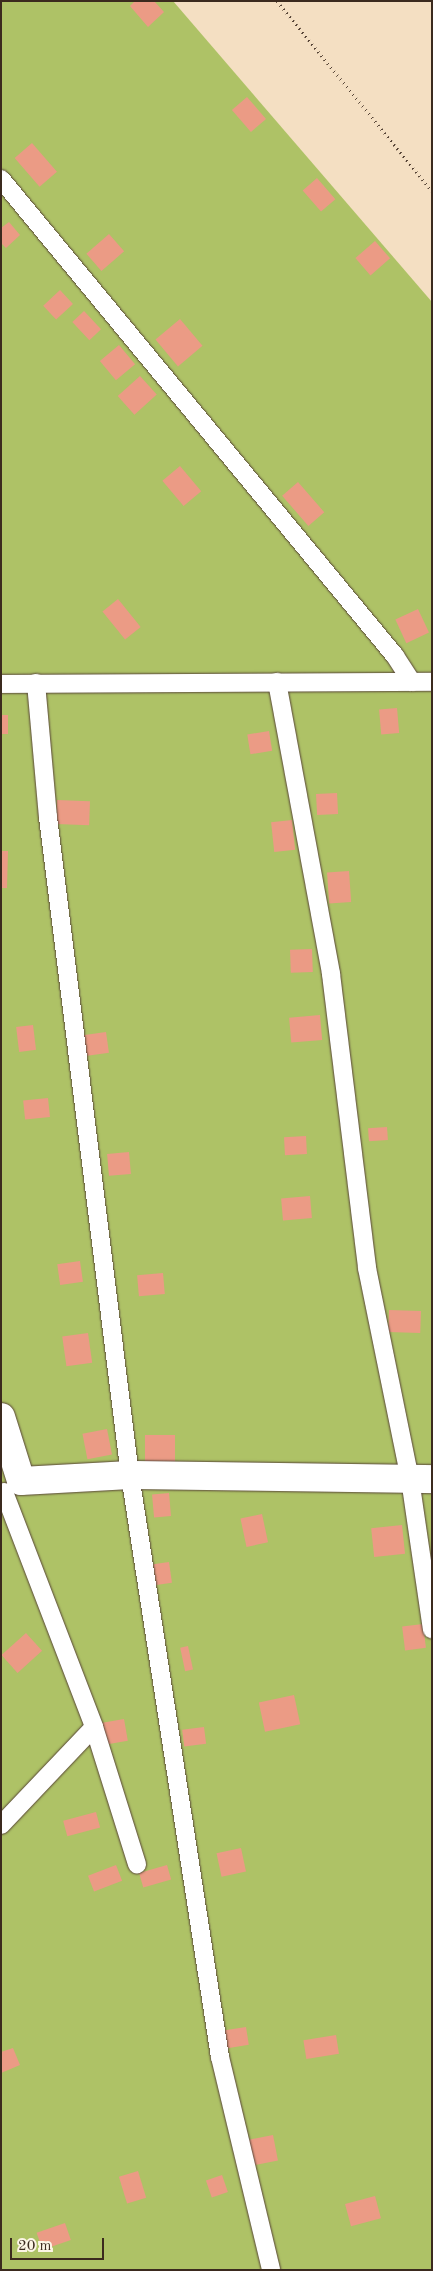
<!DOCTYPE html>
<style>
body{margin:0}
#map{position:relative;width:433px;height:2271px;overflow:hidden;background:#f4dfc2;font-family:"Old Standard TT",serif}
div>[style]{position:absolute}
[style*='--x']{left:calc(var(--x)*1px);top:calc(var(--y)*1px);width:calc(var(--w)*1px);rotate:calc(var(--a)*1deg)}
.green>*{inset:0;background:#aec266}
.building>*{inset:0;background:#eb9b85;transform-origin:0 0}
.path>*{height:3px;margin-top:-1.5px;transform-origin:0;background:repeating-linear-gradient(90deg,#574537 0 1px,transparent 0 5px)}
.roads{filter:drop-shadow(0 0 1px #574537) drop-shadow(0 0 1px #574537)}
.service>*{height:18px;margin:-9px;padding:0 9px;transform-origin:9px;border-radius:9px;background:#fff}
.minor>*{height:28px;margin:-14px;padding:0 14px;transform-origin:14px;border-radius:14px;background:#fff}
span{translate:-50% -50%;white-space:nowrap;text-align:center;line-height:1.15;-webkit-text-stroke:4px #fcf5e5;paint-order:stroke}
.frame{position:absolute;inset:0;border:2px solid #3b2a1e;pointer-events:none}
.scale{position:absolute;left:10px;top:2238px;width:94px;height:22px;box-sizing:border-box;border:2px solid #3b2a1e;border-top:0;padding-left:6px;font-size:15px;line-height:18px;white-space:nowrap;color:#3b2a1e;-webkit-text-stroke:4px #fcf5e5;paint-order:stroke}
</style>
<div id="map">
<div class="green">
<i style="clip-path:polygon(1px 1px,173px 1px,432px 302px,432px 2270px,1px 2270px)"></i>
</div>
<div class="building">
<i style="clip-path:polygon(135px 1px,154px 1px,164px 12px,148px 27px,130px 6px)"></i>
<i style="left:247px;top:97px;width:29px;height:20px;rotate:49deg"></i>
<i style="left:32px;top:143px;width:38px;height:23px;rotate:49deg"></i>
<i style="left:317px;top:178px;width:28px;height:19px;rotate:49deg"></i>
<i style="clip-path:polygon(9px 222px,20px 235px,6px 248px,1px 243px,1px 228px)"></i>
<i style="left:109px;top:234px;width:23px;height:30px;rotate:49deg"></i>
<i style="left:375px;top:241px;width:23px;height:26px;rotate:49deg"></i>
<i style="left:60px;top:290px;width:19px;height:23px;rotate:47deg"></i>
<i style="left:84px;top:311px;width:25px;height:16px;rotate:47deg"></i>
<i style="left:180px;top:319px;width:35px;height:32px;rotate:50deg"></i>
<i style="left:119px;top:345px;width:25px;height:25px;rotate:50deg"></i>
<i style="left:140px;top:376px;width:25px;height:30px;rotate:48deg"></i>
<i style="left:180px;top:466px;width:33px;height:23px;rotate:50deg"></i>
<i style="left:298px;top:482px;width:40px;height:21px;rotate:49deg"></i>
<i style="left:118px;top:599px;width:36px;height:20px;rotate:51deg"></i>
<i style="left:418px;top:609px;width:26px;height:25px;rotate:65deg"></i>
<i style="left:397px;top:708px;width:25px;height:18px;rotate:85deg"></i>
<i style="left:1px;top:715px;width:7px;height:19px"></i>
<i style="left:269px;top:731px;width:20px;height:22px;rotate:81deg"></i>
<i style="left:337px;top:793px;width:21px;height:21px;rotate:87deg"></i>
<i style="left:57px;top:800px;width:33px;height:24px;rotate:2deg"></i>
<i style="left:292px;top:820px;width:30px;height:21px;rotate:84deg"></i>
<i style="clip-path:polygon(1px 851px,8px 851px,7px 888px,1px 888px)"></i>
<i style="left:349px;top:871px;width:31px;height:22px;rotate:86deg"></i>
<i style="left:312px;top:949px;width:23px;height:22px;rotate:88deg"></i>
<i style="left:320px;top:1015px;width:25px;height:31px;rotate:85deg"></i>
<i style="left:33px;top:1025px;width:25px;height:17px;rotate:83deg"></i>
<i style="left:106px;top:1032px;width:21px;height:27px;rotate:82deg"></i>
<i style="left:48px;top:1098px;width:19px;height:25px;rotate:84deg"></i>
<i style="left:387px;top:1127px;width:13px;height:19px;rotate:86deg"></i>
<i style="left:306px;top:1136px;width:18px;height:22px;rotate:87deg"></i>
<i style="left:129px;top:1152px;width:22px;height:22px;rotate:85deg"></i>
<i style="left:310px;top:1196px;width:22px;height:29px;rotate:85deg"></i>
<i style="left:80px;top:1261px;width:21px;height:23px;rotate:82deg"></i>
<i style="left:163px;top:1273px;width:21px;height:26px;rotate:85deg"></i>
<i style="left:389px;top:1310px;width:32px;height:22px;rotate:2deg"></i>
<i style="left:88px;top:1333px;width:30px;height:26px;rotate:82deg"></i>
<i style="left:107px;top:1429px;width:26px;height:25px;rotate:79deg"></i>
<i style="left:145px;top:1435px;width:30px;height:27px"></i>
<i style="left:169px;top:1493px;width:23px;height:17px;rotate:85deg"></i>
<i style="left:262px;top:1514px;width:29px;height:22px;rotate:78deg"></i>
<i style="left:402px;top:1525px;width:29px;height:31px;rotate:84deg"></i>
<i style="left:169px;top:1562px;width:21px;height:16px;rotate:82deg"></i>
<i style="left:423px;top:1624px;width:24px;height:21px;rotate:83deg"></i>
<i style="left:26px;top:1633px;width:24px;height:33px;rotate:48deg"></i>
<i style="left:188px;top:1646px;width:24px;height:8px;rotate:78deg"></i>
<i style="left:294px;top:1695px;width:30px;height:36px;rotate:78deg"></i>
<i style="left:124px;top:1719px;width:22px;height:22px;rotate:80deg"></i>
<i style="left:204px;top:1727px;width:17px;height:22px;rotate:83deg"></i>
<i style="left:96px;top:1812px;width:16px;height:34px;rotate:75deg"></i>
<i style="left:241px;top:1848px;width:24px;height:25px;rotate:78deg"></i>
<i style="left:116px;top:1865px;width:17px;height:30px;rotate:69deg"></i>
<i style="left:167px;top:1865px;width:15px;height:29px;rotate:74deg"></i>
<i style="left:246px;top:2027px;width:18px;height:23px;rotate:81deg"></i>
<i style="left:336px;top:2035px;width:19px;height:33px;rotate:81deg"></i>
<i style="clip-path:polygon(13px 2048px,20px 2065px,1px 2073px,1px 2052px)"></i>
<i style="left:273px;top:2135px;width:26px;height:25px;rotate:79deg"></i>
<i style="left:138px;top:2171px;width:28px;height:20px;rotate:73deg"></i>
<i style="left:222px;top:2175px;width:18px;height:17px;rotate:71deg"></i>
<i style="left:375px;top:2196px;width:23px;height:31px;rotate:75deg"></i>
<i style="left:65px;top:2223px;width:18px;height:30px;rotate:71deg"></i>
</div>
<div class="path">
<i style="--x:277;--y:1;--w:245;--a:50.8"></i>
</div>
<div class="roads">
<div class="service">
<i style="--x:1;--y:179;--w:619;--a:50.44"></i>
<i style="--x:395;--y:656;--w:31;--a:57"></i>
<i style="--x:277;--y:682;--w:297;--a:79.5"></i>
<i style="--x:331;--y:974;--w:296;--a:83"></i>
<i style="--x:367;--y:1268;--w:215;--a:78.5"></i>
<i style="--x:410;--y:1479;--w:152;--a:81.7"></i>
<i style="--x:36;--y:683;--w:135;--a:84.9"></i>
<i style="--x:48;--y:817;--w:663;--a:82.9"></i>
<i style="--x:130;--y:1475;--w:589;--a:81.21"></i>
<i style="--x:220;--y:2057;--w:219;--a:76.5"></i>
<i style="--x:1;--y:684;--w:431;--a:-0.3"></i>
<i style="--x:4;--y:1492;--w:252;--a:69"></i>
<i style="--x:94;--y:1727;--w:144;--a:72.6"></i>
<i style="--x:1;--y:1825;--w:135;--a:-46.5"></i>
</div>
<div class="minor">
<i style="--x:1;--y:1417;--w:67;--a:72.6"></i>
<i style="--x:21;--y:1481;--w:109;--a:-3.2"></i>
<i style="--x:130;--y:1475;--w:302;--a:0.8"></i>
</div>
</div>
<div class="frame"></div>
<div class="scale">20 m</div>
</div>
